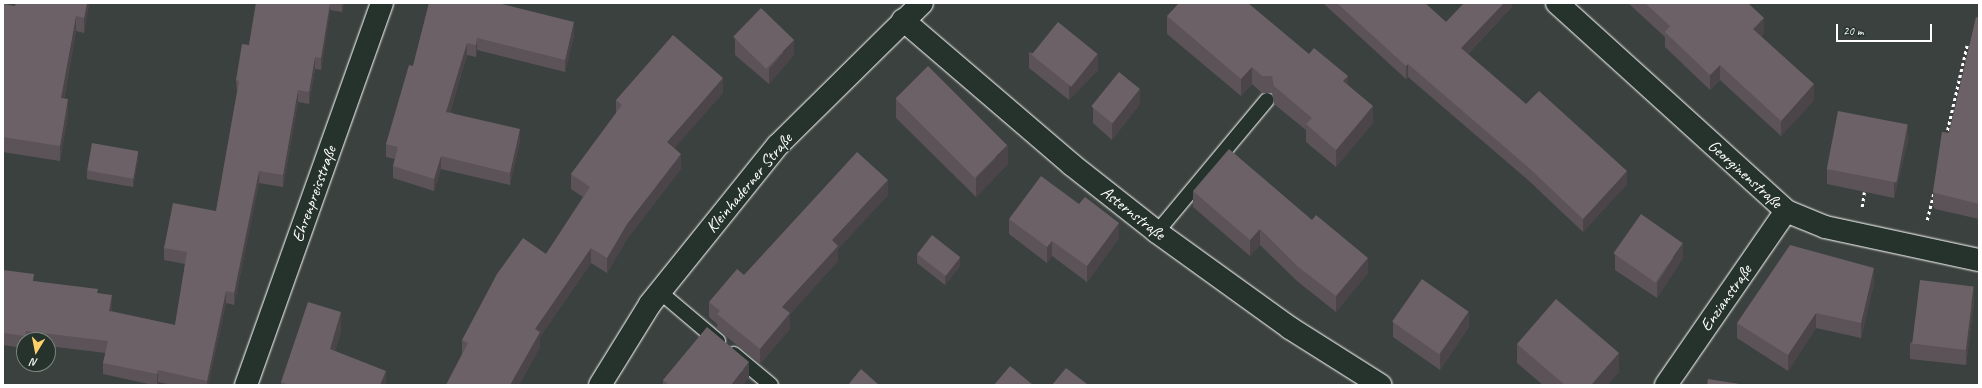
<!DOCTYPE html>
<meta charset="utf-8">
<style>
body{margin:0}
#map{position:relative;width:1982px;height:388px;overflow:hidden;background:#3b413e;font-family:Caveat,sans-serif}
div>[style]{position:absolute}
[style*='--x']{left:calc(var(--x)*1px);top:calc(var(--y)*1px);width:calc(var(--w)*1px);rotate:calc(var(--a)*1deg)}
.path>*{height:2.5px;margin-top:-1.25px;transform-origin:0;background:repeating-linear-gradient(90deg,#fff 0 3px,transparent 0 6px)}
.roads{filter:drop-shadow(0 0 1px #fff) drop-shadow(0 0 1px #fff)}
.service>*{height:14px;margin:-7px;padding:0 7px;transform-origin:7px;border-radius:7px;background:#26332d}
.minor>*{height:22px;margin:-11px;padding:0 11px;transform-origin:11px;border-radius:11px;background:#26332d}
.wall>*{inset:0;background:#5c5359}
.shaded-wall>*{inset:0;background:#4b4448}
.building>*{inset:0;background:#6b6167;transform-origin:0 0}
span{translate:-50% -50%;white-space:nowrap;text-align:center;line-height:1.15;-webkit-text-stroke:3px #26332d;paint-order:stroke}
.street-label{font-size:17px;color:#fff}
.frame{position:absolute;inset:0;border:4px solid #fff;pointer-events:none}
.north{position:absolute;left:16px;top:332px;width:40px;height:40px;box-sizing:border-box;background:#26332d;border:1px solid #7d8581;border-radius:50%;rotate:190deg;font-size:11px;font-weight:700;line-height:16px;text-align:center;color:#fff}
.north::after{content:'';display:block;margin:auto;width:14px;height:18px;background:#ffd166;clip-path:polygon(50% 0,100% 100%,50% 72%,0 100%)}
.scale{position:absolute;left:1836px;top:24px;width:96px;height:18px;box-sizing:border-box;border:2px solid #fff;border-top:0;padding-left:5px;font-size:12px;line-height:14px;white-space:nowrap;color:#fff;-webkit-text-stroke:3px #26332d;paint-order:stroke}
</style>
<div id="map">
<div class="path">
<i style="--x:1946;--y:136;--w:93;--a:-77"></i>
<i style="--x:1862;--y:207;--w:15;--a:-82"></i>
<i style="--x:1927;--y:220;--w:30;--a:-76"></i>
</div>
<div class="roads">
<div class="service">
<i style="--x:1157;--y:232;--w:172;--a:-50.2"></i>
<i style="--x:660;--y:292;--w:76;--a:40.2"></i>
<i style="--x:734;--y:354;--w:48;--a:40"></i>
</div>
<div class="minor">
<i style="--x:1557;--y:3;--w:309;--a:42.2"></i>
<i style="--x:1786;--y:211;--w:42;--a:22.3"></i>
<i style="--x:1825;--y:227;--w:157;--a:12.1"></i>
<i style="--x:903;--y:20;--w:223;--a:40.6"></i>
<i style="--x:1072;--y:165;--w:108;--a:38.2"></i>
<i style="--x:1157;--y:232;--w:164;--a:35.8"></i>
<i style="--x:1290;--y:328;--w:107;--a:32.3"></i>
<i style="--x:246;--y:385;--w:405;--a:-70.4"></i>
<i style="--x:600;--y:385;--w:95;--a:-58.3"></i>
<i style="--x:650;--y:304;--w:204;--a:-51.2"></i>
<i style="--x:778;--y:145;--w:202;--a:-44.6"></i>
<i style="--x:1666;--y:385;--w:211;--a:-55.4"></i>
</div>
</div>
<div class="wall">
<i style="clip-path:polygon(16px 3px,89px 3px,84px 33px,76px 31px,64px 99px,68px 115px,60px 161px,3px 152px,3px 9px,15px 6px)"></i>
<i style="clip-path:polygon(256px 3px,344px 3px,342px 12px,330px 10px,321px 70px,315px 69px,309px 104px,298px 102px,283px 187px,259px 183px,234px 305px,226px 303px,208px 385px,172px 385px,158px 382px,157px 385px,153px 385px,103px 374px,103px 363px,106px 353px,48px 346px,48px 340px,24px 340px,24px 348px,3px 345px,3px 270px,34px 281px,98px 293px,112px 307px,111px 311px,175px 325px,185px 264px,164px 260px,164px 248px,216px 211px,237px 92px,236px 80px,249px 45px)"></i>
<i style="clip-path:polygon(429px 3px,574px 35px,565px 72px,477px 50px,476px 57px,467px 55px,450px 112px,520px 141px,510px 185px,441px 169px,434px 191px,393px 178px,393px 166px,395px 159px,386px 157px,386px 144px,413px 66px)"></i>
<i style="clip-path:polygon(1323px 3px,1425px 3px,1446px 22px,1512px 3px,1512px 7px,1468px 54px,1526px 104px,1627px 184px,1583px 232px,1528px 180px,1408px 77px,1406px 79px)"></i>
<i style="clip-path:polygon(1628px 3px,1748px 3px,1764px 33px,1761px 36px,1814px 100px,1781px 136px,1720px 80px,1710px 90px,1665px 47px,1665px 37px)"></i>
<i style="clip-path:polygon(1167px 16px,1348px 85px,1373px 123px,1336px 167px,1306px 142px,1306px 130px,1274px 104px,1272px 93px,1262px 93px,1252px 84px,1241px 96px,1167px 34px)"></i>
<i style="clip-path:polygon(1979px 18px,1979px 219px,1935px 209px,1933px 206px,1933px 191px)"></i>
<i style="clip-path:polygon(735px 39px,794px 55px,769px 84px,735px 55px)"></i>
<i style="clip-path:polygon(1029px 52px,1098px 70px,1069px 100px,1029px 68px)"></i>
<i style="clip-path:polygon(723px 93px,674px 148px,681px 169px,627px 239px,607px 273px,591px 263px,540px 337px,540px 347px,519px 385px,446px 385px,462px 354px,462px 340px,546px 254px,583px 197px,571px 189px,571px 174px,616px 113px,616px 100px)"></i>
<i style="clip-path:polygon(896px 99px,1008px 164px,976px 197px,896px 118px)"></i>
<i style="clip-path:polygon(1140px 104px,1112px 140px,1093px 123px,1093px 107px)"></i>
<i style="clip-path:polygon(1908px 140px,1894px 198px,1827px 184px,1827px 169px)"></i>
<i style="clip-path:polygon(138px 159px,133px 187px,87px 179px,87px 171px)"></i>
<i style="clip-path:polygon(1193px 191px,1368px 273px,1336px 312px,1297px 281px,1260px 245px,1250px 256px,1193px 207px)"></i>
<i style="clip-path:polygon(888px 195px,838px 249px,838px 261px,790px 314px,790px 329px,760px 364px,717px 329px,717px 324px,709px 317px,709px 302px,744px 275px)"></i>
<i style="clip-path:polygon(1009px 219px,1119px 238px,1087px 282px,1052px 256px,1047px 263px,1009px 234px)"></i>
<i style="clip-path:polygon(917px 254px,960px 266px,945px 285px,917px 263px)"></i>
<i style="clip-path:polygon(1615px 254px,1683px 258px,1657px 298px,1615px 270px)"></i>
<i style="clip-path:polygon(1874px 283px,1861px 338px,1816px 328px,1788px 371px,1737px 338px,1737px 323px)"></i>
<i style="clip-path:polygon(1974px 303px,1966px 365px,1910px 359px,1910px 343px)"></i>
<i style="clip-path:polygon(1393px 322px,1469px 327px,1440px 370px,1393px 337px)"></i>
<i style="clip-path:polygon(341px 331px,335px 351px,386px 385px,281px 385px,281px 382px)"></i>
<i style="clip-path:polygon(1517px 344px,1619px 372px,1607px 385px,1543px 385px,1517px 363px)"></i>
<i style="clip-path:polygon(749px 377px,743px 385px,663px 385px,663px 380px)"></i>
</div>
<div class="shaded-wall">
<i style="clip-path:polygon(87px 3px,89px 3px,84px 33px,84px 18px)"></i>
<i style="clip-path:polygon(330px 3px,330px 10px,321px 70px,321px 58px)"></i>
<i style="clip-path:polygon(342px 3px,344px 3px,342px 12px)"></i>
<i style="clip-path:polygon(1504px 3px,1512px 3px,1512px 7px,1461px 61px,1461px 48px)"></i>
<i style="clip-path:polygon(76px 16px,76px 31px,61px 113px,61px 98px)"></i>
<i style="clip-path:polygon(1764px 18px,1764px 33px,1753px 44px,1753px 29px)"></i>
<i style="clip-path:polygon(574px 22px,574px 35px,565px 72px,565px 60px)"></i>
<i style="clip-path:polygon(477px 38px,477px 50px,476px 57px,476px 45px)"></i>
<i style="clip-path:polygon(794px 40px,794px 55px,769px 84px,769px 69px)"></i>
<i style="clip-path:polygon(467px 43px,467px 55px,446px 124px,446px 112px)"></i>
<i style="clip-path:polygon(1098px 54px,1098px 70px,1069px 100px,1069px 85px)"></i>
<i style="clip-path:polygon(315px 57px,315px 69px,309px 104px,309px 92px)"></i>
<i style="clip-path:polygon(1408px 64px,1408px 77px,1406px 79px,1406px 66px)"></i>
<i style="clip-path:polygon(1720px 65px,1720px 80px,1710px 90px,1710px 75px)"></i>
<i style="clip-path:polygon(1252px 67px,1252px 84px,1241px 96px,1241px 79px)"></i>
<i style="clip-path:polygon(1348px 76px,1348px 93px,1343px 81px)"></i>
<i style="clip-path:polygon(723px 78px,723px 93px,667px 157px,667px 142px)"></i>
<i style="clip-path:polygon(1814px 84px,1814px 100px,1781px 136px,1781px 121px)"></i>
<i style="clip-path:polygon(1140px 89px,1140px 104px,1112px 140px,1112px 124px)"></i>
<i style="clip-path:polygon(298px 90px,298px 102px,283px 187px,283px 175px)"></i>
<i style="clip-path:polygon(68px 99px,68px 115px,60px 161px,60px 146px)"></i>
<i style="clip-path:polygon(1373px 106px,1373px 123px,1336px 167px,1336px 150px)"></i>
<i style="clip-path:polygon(1908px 125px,1908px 140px,1894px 198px,1894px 183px)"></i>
<i style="clip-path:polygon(520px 129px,520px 141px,510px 185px,510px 173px)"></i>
<i style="clip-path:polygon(1008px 145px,1008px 164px,976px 197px,976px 178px)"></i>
<i style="clip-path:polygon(138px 151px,138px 159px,133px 187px,133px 178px)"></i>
<i style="clip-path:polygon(681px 154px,681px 169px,627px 239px,607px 273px,607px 258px,627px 224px)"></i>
<i style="clip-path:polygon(441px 156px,441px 169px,434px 191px,434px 179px)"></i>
<i style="clip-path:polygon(259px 171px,259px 183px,234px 305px,234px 293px)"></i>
<i style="clip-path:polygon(1627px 171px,1627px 184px,1583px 232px,1583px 219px)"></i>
<i style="clip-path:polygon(888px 180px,888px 195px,838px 249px,838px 261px,790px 314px,790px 329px,760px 364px,760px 349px,782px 307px,832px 240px)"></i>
<i style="clip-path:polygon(1119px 223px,1119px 238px,1087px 282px,1087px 266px)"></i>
<i style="clip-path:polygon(1260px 229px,1260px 245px,1250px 256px,1250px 240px)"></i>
<i style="clip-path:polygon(1052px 241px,1052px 256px,1047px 263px,1047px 247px)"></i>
<i style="clip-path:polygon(1683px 243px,1683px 258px,1657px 298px,1657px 283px)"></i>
<i style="clip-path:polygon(591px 248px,591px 263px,540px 337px,540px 347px,519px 385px,510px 385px,535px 329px)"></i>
<i style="clip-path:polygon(960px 257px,960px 266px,945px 285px,945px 276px)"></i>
<i style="clip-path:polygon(1368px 258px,1368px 273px,1336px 312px,1336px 296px)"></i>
<i style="clip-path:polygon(1874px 268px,1874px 283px,1861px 338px,1861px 323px)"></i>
<i style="clip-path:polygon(1974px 287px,1974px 303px,1966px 365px,1966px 349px)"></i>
<i style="clip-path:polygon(226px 291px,226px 303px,208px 385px,207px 385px,207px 381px)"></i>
<i style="clip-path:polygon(112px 295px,112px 307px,109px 323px,109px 311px)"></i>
<i style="clip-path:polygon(341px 312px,341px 331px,330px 368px,330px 349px)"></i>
<i style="clip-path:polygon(1469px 312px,1469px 327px,1440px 370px,1440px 354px)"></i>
<i style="clip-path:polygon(1816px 313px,1816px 328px,1788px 371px,1788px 355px)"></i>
<i style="clip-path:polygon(1619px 353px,1619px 372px,1607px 385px,1591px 385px)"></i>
<i style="clip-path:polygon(749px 362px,749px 377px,743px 385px,731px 385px)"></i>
<i style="clip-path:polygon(158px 370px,158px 382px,157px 385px,157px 374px)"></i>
<i style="clip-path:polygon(386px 371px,386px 385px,380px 385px)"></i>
</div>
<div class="building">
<i style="clip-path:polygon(16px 3px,87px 3px,84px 18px,76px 16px,61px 98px,68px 99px,60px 146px,3px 137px,3px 9px,4px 4px,15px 6px)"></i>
<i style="clip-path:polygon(256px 3px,330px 3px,321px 58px,315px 57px,309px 92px,298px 90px,283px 175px,259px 171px,234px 293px,226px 291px,207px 381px,158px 370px,157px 374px,103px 363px,108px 341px,26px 331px,25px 336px,3px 333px,3px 270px,34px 274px,33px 281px,98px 289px,97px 293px,112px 295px,109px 311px,175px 325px,187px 252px,164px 248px,173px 203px,216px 211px,239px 81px,236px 80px,242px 44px,249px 45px)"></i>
<i style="clip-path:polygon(429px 3px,498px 3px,574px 22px,565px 60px,477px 38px,476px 45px,467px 43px,446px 112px,520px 129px,510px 173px,441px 156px,434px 179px,393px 166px,398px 147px,386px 144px,409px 65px,413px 66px)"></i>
<i style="clip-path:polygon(1179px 3px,1248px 3px,1309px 54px,1314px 48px,1348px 76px,1343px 81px,1373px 106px,1336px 150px,1306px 124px,1312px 118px,1274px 86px,1272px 76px,1262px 76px,1252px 67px,1241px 79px,1167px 16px)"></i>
<i style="clip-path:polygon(1337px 3px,1425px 3px,1446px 22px,1464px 3px,1504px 3px,1461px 48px,1526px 104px,1539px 91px,1627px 171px,1583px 219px,1528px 167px,1408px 64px,1406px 66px)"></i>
<i style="clip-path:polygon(1645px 3px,1748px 3px,1764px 18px,1753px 29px,1814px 84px,1781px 121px,1720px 65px,1710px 75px,1665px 32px,1670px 26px)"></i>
<i style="left:761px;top:8px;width:46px;height:40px;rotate:44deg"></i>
<i style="clip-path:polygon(1976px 17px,1979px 18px,1979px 204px,1935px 193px,1933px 191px,1942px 132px,1949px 133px)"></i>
<i style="left:1058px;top:22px;width:51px;height:42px;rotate:39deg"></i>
<i style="clip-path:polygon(673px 35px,723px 78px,667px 142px,681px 154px,627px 224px,607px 258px,591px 248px,535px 329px,540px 332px,510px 385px,446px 385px,468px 343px,462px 340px,497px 274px,523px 238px,546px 254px,590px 187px,571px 174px,622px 105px,616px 100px)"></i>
<i style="left:928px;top:66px;width:112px;height:46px;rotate:45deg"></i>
<i style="left:1119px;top:72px;width:27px;height:44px;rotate:39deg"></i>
<i style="left:1838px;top:111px;width:71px;height:59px;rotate:11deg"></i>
<i style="left:92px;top:143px;width:47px;height:28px;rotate:10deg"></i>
<i style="clip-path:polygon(1229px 149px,1312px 220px,1316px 215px,1368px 258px,1336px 296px,1297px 266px,1260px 229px,1250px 240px,1193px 191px)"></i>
<i style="clip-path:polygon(857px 152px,888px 180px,832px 240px,838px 246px,782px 307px,790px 313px,760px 349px,717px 314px,720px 311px,709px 302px,737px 269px,744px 275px)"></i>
<i style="clip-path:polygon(1041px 176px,1079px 204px,1085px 197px,1119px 223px,1087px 266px,1052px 241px,1047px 247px,1009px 219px)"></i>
<i style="left:1641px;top:214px;width:51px;height:48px;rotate:35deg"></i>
<i style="left:932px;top:235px;width:36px;height:24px;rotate:38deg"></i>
<i style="clip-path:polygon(1790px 245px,1874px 268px,1861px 323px,1816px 313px,1788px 355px,1737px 323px)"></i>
<i style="left:1422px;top:279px;width:57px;height:52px;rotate:35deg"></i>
<i style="left:1920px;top:280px;width:54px;height:64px;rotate:7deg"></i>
<i style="clip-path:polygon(1556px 299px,1619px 353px,1591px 385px,1565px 385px,1517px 344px)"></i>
<i style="clip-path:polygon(308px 302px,341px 312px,330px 349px,386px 371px,380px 385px,289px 385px,281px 382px)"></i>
<i style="clip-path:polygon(707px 327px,749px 362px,731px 385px,669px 385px,663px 380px)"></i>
<i style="clip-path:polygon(1010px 366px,1033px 385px,994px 385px)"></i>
<i style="clip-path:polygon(1066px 368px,1087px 384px,1086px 385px,1052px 385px)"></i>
<i style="clip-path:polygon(861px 369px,879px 385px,848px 385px)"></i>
<i style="clip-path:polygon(1708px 379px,1746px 385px,1707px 385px)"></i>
</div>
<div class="street-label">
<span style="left:1745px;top:174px;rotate:42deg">Georginenstraße</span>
<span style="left:749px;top:183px;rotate:-50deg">Kleinhaderner Straße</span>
<span style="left:314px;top:194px;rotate:-70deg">Ehrenpreisstraße</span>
<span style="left:1133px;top:213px;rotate:38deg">Asternstraße</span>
<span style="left:1726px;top:298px;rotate:-55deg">Enzianstraße</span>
</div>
<div class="frame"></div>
<div class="north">N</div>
<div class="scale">20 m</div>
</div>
